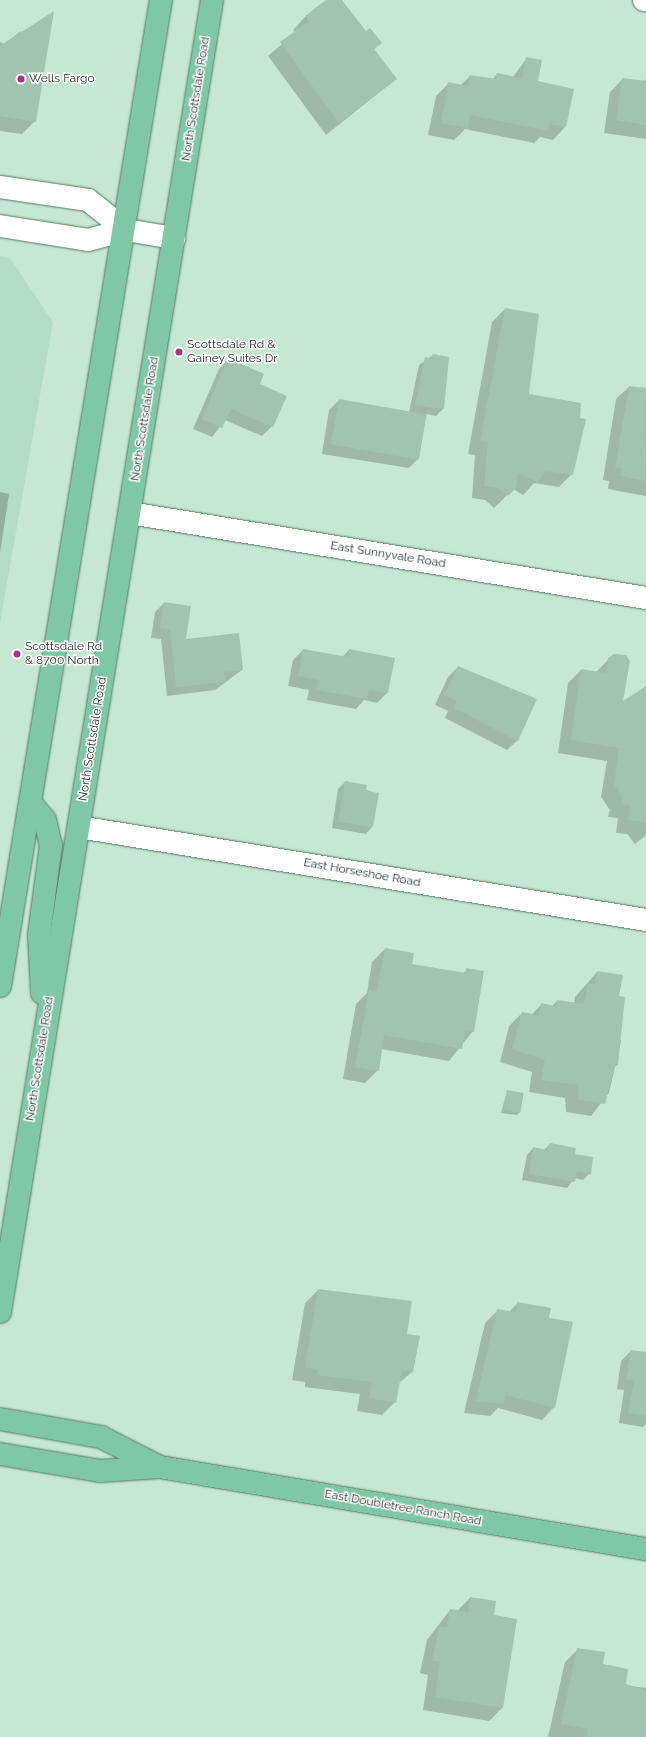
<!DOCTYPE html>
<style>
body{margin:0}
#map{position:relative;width:646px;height:1737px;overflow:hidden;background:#c6e8d3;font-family:Raleway,sans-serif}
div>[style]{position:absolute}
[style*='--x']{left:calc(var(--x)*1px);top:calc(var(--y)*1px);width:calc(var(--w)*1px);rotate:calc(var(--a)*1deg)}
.built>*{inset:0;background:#b4ddc5}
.shadow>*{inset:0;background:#0003}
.building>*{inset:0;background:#a2c3b0;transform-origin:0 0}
.roads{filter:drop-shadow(0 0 1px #587765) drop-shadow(0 0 1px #587765)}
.minor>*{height:22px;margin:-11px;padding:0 11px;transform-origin:11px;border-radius:11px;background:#fff}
.major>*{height:22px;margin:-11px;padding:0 11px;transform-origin:11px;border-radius:11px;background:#7fc8a7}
.dots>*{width:11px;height:11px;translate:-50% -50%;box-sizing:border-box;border:2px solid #fff;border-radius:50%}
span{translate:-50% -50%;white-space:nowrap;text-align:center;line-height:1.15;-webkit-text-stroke:3px #fff;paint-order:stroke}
.poi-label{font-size:12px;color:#1f2c24}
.left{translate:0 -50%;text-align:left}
.street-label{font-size:12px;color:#1f2c24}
</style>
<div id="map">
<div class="built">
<i style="clip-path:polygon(0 256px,10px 258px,53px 322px,0 623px)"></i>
</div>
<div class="shadow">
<i style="clip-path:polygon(328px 0,340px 0,365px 33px,380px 43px,374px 50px,396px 79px,326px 135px,268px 56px,295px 33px,293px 30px,305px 17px)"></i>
<i style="clip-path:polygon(21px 31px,35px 121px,22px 134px,0 131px,0 42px,4px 44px)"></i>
<i style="clip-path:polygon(527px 58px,536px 82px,565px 127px,553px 140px,540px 137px,534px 143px,465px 129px,454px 140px,428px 135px,436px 96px,449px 83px,460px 86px,470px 76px,492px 80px,497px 74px,513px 77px)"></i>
<i style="clip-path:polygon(623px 79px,645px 82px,646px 78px,646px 139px,604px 133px,610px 92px)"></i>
<i style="clip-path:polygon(505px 309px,528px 395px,579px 419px,572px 474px,559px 487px,534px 483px,523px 495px,513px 489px,494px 508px,485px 500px,472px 498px,475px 455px,468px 454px,492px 322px)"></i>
<i style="clip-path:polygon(433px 355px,448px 358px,443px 409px,436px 416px,426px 414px,419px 458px,409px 468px,322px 454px,329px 410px,339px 400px,409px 412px,419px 365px)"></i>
<i style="clip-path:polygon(229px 359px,272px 426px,262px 436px,225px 420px,212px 437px,193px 429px,219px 369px)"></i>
<i style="clip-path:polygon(629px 387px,646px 389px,646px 496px,608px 489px,609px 481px,603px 480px,616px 399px)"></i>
<i style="clip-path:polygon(0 492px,9px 494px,0 553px)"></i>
<i style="clip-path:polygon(164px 603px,185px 640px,242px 670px,215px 690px,167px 696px,161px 639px,151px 638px,155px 612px)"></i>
<i style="clip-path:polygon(303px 650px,342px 657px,349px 650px,387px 693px,377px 703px,364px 700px,356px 709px,307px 700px,309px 690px,288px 686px,293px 660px)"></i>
<i style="clip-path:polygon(609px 659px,622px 703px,646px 687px,646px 835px,635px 844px,627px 834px,616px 833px,618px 818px,608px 817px,610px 810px,601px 797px,607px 761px,558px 753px,568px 683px,581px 670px,595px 673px)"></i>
<i style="clip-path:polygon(458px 667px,536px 700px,517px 741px,507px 750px,445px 718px,448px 711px,435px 705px,448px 677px)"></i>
<i style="clip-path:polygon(345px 782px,378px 794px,372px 827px,366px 834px,332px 828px,338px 789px)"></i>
<i style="clip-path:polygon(385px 949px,411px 965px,463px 973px,467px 970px,473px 1031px,449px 1061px,381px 1049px,378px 1070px,365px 1083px,343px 1079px,356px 1004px,367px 993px,372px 962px)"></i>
<i style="clip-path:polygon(597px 972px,618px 997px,617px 1037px,621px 1041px,609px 1093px,591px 1116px,566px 1112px,565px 1098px,529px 1092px,532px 1072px,500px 1062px,509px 1026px,522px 1013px,532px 1014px,542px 1004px,552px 1006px,557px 1001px,574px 1004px,575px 997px)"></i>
<i style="clip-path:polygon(507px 1091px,520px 1112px,517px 1115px,501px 1113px)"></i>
<i style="clip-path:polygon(550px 1144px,573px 1155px,590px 1173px,583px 1180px,575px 1178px,567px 1188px,522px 1180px,527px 1155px,533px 1148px,544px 1150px)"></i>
<i style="clip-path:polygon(318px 1290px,406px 1335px,413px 1371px,398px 1384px,395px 1402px,382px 1415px,357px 1411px,360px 1394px,305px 1387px,305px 1382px,292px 1380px,305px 1303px)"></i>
<i style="clip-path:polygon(518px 1303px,548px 1318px,554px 1407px,542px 1420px,498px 1408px,490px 1416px,464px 1413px,485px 1323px,498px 1310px,509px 1312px)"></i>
<i style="clip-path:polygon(631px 1351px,646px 1353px,646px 1424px,643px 1427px,619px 1423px,624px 1390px,617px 1389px,621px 1361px)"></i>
<i style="clip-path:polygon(470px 1598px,492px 1616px,516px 1620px,502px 1708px,489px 1721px,423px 1710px,428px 1675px,420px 1673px,427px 1640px,450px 1610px,457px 1611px)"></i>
<i style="clip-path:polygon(578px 1649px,624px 1685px,646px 1688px,646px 1737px,548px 1737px,565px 1662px)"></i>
</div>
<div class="building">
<i style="clip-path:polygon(326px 0,342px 0,366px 31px,370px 28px,382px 43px,374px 49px,397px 79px,339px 123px,280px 42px,309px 21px,305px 16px)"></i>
<i style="clip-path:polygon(54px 11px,36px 122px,0 116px,0 46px)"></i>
<i style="clip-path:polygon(526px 57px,542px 60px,538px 81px,574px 89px,566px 127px,549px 124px,548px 131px,470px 115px,468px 128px,441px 123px,448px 82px,468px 86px,470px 75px,496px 79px,497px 73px,522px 78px)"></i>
<i style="clip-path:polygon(622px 78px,646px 81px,646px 125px,616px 120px)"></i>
<i style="clip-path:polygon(505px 308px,539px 314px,529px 394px,581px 403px,580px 418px,586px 419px,573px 475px,546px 471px,537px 482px,518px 473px,516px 488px,508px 496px,498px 488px,484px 486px,488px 442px,480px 441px)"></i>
<i style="clip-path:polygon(433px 354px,449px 357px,444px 409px,415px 405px,425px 357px,432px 359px)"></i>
<i style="clip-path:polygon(228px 358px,264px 374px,260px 384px,287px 396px,273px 427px,231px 409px,222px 428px,202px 419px)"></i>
<i style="clip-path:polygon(629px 386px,646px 388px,645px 481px,620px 476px,621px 469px,615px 468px)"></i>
<i style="left:339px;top:399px;width:89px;height:46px;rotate:10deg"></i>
<i style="clip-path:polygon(164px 602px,191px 606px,186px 639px,239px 633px,243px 670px,224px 672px,226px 682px,176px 687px,170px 630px,160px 628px)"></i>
<i style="clip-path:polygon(303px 649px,348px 657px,349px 649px,395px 658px,388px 693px,369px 690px,367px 699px,316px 690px,318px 680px,298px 676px)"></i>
<i style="clip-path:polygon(614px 654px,626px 655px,630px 661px,623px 701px,646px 686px,646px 822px,628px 820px,630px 806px,621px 804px,622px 796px,614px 784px,619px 748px,571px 740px,581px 669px,606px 673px,608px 658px)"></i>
<i style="clip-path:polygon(458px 666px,537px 699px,518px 741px,454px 708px,457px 701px,444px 695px)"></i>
<i style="clip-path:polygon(345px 781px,367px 785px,366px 791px,379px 793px,373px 827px,338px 822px)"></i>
<i style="clip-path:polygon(385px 948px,414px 953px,412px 964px,466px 973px,466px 968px,484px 971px,474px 1032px,465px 1030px,462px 1049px,384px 1035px,379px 1071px,355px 1067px,369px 990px,377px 991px)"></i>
<i style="clip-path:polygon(597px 971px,623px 975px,619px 996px,625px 997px,618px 1065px,614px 1067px,605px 1104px,579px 1100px,578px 1085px,541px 1080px,545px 1060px,512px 1049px,522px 1012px,539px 1015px,541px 1003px,556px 1006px,557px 1000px,584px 1004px,588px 983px,595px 985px)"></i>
<i style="left:507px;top:1090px;width:17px;height:20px;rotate:10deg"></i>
<i style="clip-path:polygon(550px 1143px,576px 1148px,575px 1154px,593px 1157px,591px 1174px,577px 1171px,575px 1182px,529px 1174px,533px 1147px,548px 1150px)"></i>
<i style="clip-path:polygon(318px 1289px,412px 1301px,407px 1334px,420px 1336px,413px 1372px,402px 1370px,396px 1403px,369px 1398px,372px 1382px,317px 1375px,318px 1370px,305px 1367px)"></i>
<i style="clip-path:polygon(517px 1302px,551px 1308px,549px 1318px,573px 1322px,555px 1408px,505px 1395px,504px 1404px,476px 1401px,497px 1309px,516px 1312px)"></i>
<i style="clip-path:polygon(631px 1350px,646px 1352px,646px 1416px,628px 1413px,634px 1381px,626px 1380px)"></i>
<i style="clip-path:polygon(470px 1597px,496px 1601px,494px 1615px,517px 1619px,503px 1708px,435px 1697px,440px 1662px,432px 1661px,439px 1626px,447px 1627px,450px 1609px,468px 1612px)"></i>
<i style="clip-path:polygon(577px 1648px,605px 1652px,603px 1664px,628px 1669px,626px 1684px,646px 1691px,646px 1737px,587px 1737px,588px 1729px,561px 1724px)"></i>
</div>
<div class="roads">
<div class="minor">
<i style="--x:644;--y:0;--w:2;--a:0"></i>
<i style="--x:0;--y:187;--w:89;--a:8.4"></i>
<i style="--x:88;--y:200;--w:48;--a:38.3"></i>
<i style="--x:0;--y:226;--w:89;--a:9"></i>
<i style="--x:88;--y:240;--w:39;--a:-15"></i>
<i style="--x:126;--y:230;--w:49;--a:9.5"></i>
<i style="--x:130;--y:513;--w:523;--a:9.35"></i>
<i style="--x:79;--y:827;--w:575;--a:9.31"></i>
</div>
<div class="major">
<i style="--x:31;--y:803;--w:22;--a:51"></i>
<i style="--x:45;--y:820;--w:26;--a:77"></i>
<i style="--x:51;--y:845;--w:91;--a:97.6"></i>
<i style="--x:39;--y:935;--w:58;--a:87"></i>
<i style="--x:0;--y:986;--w:999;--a:-80.73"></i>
<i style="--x:0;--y:1312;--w:1329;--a:-80.82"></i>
<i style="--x:0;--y:1419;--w:103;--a:10.1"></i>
<i style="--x:101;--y:1437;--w:66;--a:27"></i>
<i style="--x:0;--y:1454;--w:101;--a:9.6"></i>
<i style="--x:100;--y:1471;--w:60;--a:-3.8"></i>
<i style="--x:160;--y:1467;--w:493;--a:9.6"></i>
</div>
</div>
<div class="dots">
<i style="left:21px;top:79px;background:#a7328a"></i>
<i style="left:179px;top:352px;background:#a7328a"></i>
<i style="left:17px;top:654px;background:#a7328a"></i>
</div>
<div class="poi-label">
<span class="left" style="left:29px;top:79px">Wells Fargo</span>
<span class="left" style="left:187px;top:352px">Scottsdale Rd &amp;<br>Gainey Suites Dr</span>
<span class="left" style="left:25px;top:654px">Scottsdale Rd<br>&amp; 8700 North</span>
</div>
<div class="street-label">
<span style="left:196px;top:99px;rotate:-81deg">North Scottsdale Road</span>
<span style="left:145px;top:419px;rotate:-81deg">North Scottsdale Road</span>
<span style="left:388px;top:555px;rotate:9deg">East Sunnyvale Road</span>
<span style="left:93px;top:739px;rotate:-81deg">North Scottsdale Road</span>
<span style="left:362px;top:873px;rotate:10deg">East Horseshoe Road</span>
<span style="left:40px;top:1059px;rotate:-81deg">North Scottsdale Road</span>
<span style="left:403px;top:1508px;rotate:10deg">East Doubletree Ranch Road</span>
</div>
</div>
